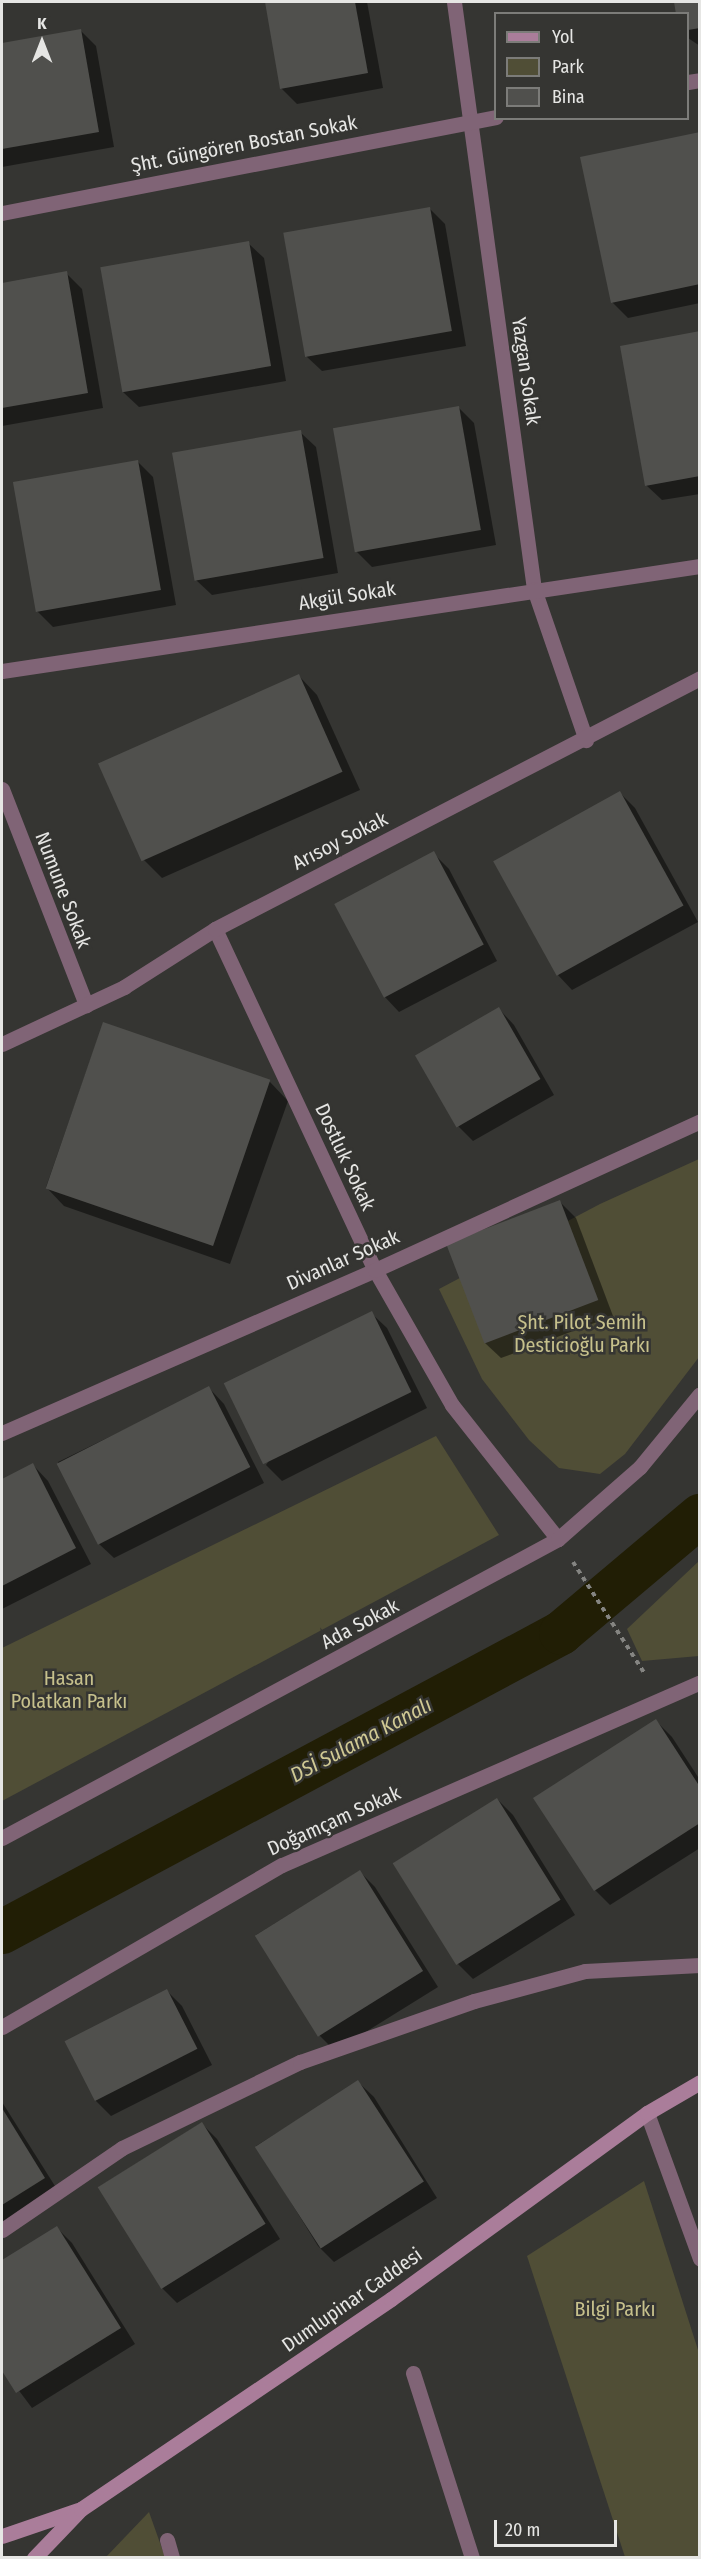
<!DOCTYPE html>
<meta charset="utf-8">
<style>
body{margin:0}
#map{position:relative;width:701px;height:2559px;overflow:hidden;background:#353532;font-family:"Fira Sans Condensed",sans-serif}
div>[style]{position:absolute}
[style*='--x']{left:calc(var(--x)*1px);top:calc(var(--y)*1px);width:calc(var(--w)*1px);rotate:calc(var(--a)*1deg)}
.green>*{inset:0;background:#504e36}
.shadow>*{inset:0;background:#0007}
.canal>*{height:44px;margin:-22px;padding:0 22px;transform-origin:22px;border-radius:22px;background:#211e05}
.building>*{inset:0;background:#50504d;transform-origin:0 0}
.path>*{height:4px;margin-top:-2px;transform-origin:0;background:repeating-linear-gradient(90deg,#858582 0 4.5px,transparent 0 9px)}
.lane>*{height:15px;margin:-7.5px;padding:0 7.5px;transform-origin:7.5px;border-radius:7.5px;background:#806476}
.street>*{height:15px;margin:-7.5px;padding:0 7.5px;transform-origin:7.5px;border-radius:7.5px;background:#806476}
.secondary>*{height:15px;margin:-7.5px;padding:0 7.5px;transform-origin:7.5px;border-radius:7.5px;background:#aa7d9a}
span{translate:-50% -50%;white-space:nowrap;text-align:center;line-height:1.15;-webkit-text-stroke:5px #353532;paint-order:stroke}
.street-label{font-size:20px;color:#e6e6e4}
.park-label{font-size:20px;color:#c7c18c}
.water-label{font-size:21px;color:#d0c994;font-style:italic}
.frame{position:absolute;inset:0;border:3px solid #e6e6e4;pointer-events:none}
.legend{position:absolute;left:494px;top:12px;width:195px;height:108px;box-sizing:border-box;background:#353532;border:2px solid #7c7c79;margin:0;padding:8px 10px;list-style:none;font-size:18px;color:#e6e6e4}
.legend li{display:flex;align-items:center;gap:12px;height:30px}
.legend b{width:30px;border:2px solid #7c7c79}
.north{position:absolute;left:12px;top:12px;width:60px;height:60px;-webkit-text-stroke:4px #353532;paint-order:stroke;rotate:0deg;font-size:16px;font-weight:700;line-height:24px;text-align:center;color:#e6e6e4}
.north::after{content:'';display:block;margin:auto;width:21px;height:27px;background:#e6e6e4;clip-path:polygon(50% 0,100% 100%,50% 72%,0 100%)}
.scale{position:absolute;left:494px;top:2520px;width:123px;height:27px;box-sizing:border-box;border:3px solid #e6e6e4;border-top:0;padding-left:8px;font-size:18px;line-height:21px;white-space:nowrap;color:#e6e6e4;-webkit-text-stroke:4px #353532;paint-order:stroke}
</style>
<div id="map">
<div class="green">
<i style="clip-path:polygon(699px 1159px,699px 1357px,625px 1454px,600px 1474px,559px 1468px,529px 1440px,482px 1379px,439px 1289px,600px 1204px)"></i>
<i style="clip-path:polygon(436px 1436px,499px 1535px,2px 1801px,2px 1648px)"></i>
<i style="clip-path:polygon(699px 1561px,699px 1656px,642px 1661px,627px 1629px)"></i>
<i style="clip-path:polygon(644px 2181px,699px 2353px,699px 2557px,625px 2557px,527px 2256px)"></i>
<i style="clip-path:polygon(149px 2512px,165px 2557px,106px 2557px)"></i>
</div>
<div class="shadow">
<i style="clip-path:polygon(266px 2px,367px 2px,383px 88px,297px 104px,281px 88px)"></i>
<i style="clip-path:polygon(676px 2px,700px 2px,700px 46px,688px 38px,688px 14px,678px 14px)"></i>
<i style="clip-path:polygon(81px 31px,96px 46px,114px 147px,2px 167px,2px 45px)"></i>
<i style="clip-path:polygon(700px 134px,700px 303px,628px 318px,612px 302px)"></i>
<i style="clip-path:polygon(429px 208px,445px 224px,466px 346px,322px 371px,306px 356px)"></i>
<i style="clip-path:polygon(248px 243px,264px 258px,286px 381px,139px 407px,123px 392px)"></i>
<i style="clip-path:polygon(66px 273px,82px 289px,103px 408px,2px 426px,2px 285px)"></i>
<i style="clip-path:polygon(700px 333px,700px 494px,662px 500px,646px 485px)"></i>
<i style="clip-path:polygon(459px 408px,474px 423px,496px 545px,372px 567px,356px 551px)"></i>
<i style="clip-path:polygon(300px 432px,316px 447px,338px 573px,212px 595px,196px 580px)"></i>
<i style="clip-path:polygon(137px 461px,153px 477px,176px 605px,53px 627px,37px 611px)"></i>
<i style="clip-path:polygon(299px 676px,317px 695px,360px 790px,162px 878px,144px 860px,100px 765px)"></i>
<i style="clip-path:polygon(620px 793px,635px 808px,698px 922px,572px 990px,557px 974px)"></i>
<i style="clip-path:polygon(433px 853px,449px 869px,497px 961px,399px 1012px,384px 996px)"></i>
<i style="clip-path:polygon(499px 1009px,514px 1025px,554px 1095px,473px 1141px,457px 1125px)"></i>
<i style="clip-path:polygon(103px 1024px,270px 1082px,288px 1101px,230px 1264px,64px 1206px,46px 1187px)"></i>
<i style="clip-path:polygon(560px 1202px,576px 1218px,613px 1316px,501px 1358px,485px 1343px)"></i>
<i style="clip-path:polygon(371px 1313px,387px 1328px,427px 1408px,282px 1481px,266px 1465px)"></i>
<i style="clip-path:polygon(209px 1388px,224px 1404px,264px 1483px,114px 1558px,98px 1543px,58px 1462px)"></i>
<i style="clip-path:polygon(33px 1465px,48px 1481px,91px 1564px,2px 1609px,2px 1480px)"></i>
<i style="clip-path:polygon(656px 1721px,672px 1737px,700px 1780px,700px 1848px,610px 1905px,595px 1890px)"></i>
<i style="clip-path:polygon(497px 1799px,513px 1815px,575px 1915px,473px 1979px,457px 1963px,394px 1863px)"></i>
<i style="clip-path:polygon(359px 1871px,375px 1887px,438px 1987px,335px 2051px,319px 2035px,256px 1935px)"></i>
<i style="clip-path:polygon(167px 1991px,182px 2006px,212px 2065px,111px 2116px,95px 2100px)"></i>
<i style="clip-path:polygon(358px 2082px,374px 2097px,437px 2198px,334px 2262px,318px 2246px,256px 2146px)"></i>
<i style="clip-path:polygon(2px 2102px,60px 2194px,2px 2230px)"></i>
<i style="clip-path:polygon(201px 2123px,217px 2139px,280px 2239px,177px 2303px,161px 2287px,99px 2187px)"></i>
<i style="clip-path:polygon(57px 2228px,72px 2243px,135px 2344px,32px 2408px,2px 2368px,2px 2262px)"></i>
</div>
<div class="canal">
<i style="--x:2;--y:1932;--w:634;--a:-28.14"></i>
<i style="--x:561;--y:1633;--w:182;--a:-40.1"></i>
</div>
<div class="building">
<i style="clip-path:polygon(265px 2px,355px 2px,368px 73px,280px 89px)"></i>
<i style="clip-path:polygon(674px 2px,700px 2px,700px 28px,688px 30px,688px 14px,676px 14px)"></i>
<i style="clip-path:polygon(81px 29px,99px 132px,2px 149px,2px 43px)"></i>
<i style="clip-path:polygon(700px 132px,700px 284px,611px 303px,580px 157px)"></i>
<i style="left:430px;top:207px;width:126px;height:149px;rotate:80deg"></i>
<i style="left:249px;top:241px;width:127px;height:151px;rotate:80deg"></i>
<i style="clip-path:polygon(67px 271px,88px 393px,2px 408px,2px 283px)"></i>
<i style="clip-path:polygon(700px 331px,700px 476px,645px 486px,620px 346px)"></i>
<i style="left:459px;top:406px;width:126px;height:128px;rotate:80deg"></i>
<i style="left:301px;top:430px;width:130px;height:131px;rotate:80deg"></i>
<i style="left:138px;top:460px;width:132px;height:127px;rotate:80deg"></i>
<i style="left:299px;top:674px;width:107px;height:220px;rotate:66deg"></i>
<i style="left:620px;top:791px;width:131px;height:145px;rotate:61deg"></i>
<i style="left:434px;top:851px;width:106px;height:113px;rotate:62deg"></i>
<i style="left:499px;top:1007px;width:83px;height:97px;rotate:60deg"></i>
<i style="left:103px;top:1022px;width:177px;height:176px;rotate:19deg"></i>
<i style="left:560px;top:1200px;width:107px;height:122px;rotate:69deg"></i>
<i style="left:372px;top:1311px;width:90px;height:165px;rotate:64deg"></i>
<i style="left:209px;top:1386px;width:91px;height:171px;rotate:63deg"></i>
<i style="clip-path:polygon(33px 1463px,76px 1548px,2px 1586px,2px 1479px)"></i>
<i style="clip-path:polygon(656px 1719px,700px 1787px,700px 1823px,594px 1891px,533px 1798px)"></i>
<i style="left:497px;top:1798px;width:120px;height:123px;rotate:58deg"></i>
<i style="left:360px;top:1870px;width:119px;height:124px;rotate:58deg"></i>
<i style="left:167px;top:1989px;width:67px;height:115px;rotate:63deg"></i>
<i style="left:358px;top:2080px;width:121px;height:123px;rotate:57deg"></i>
<i style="clip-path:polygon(2px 2108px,45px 2178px,2px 2205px)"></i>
<i style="left:202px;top:2122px;width:120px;height:123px;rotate:58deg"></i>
<i style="clip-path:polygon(57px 2226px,121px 2328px,16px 2393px,2px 2371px,2px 2260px)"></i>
</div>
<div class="path">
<i style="--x:573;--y:1562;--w:133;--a:57.3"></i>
</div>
<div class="lane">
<i style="--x:2;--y:2230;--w:145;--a:-34.3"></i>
<i style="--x:122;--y:2148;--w:198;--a:-25.8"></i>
<i style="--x:300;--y:2062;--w:184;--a:-19.3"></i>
<i style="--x:474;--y:2001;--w:115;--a:-15.1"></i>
<i style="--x:585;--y:1971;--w:115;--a:-3"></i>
</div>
<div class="street">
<i style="--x:454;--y:2;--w:592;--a:82.24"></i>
<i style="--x:534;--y:589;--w:160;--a:71"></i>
<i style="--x:688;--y:82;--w:12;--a:-9"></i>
<i style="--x:2;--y:213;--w:503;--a:-11"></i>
<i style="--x:2;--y:671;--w:706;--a:-8.55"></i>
<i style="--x:2;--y:789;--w:232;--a:68.7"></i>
<i style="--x:215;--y:929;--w:377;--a:64.9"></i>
<i style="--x:375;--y:1270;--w:155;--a:60.3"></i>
<i style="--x:452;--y:1405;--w:171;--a:51.7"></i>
<i style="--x:2;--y:1044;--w:135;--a:-25"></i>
<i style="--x:124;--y:987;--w:108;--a:-32.5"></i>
<i style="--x:215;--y:929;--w:546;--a:-27.36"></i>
<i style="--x:2;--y:1433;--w:407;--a:-23.6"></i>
<i style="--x:375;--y:1270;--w:358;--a:-24.6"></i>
<i style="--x:2;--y:1838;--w:631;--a:-28.27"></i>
<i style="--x:558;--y:1539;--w:109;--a:-41.3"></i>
<i style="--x:640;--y:1467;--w:94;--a:-50.6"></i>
<i style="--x:2;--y:2027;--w:323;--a:-30.1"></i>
<i style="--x:282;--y:1865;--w:456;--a:-23.6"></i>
<i style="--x:647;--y:2113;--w:155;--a:70"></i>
<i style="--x:413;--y:2373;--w:194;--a:72.3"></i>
<i style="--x:167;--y:2540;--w:19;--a:74"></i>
</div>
<div class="secondary">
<i style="--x:2;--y:2536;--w:80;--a:-18.9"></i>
<i style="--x:34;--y:2558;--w:68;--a:-46.2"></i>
<i style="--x:81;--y:2509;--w:374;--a:-34.1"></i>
<i style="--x:391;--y:2299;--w:316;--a:-36"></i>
<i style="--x:647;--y:2113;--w:61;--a:-30.3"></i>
</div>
<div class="street-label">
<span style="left:244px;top:144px;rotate:-11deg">Şht. Güngören Bostan Sokak</span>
<span style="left:526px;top:371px;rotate:82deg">Yazgan Sokak</span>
<span style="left:347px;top:596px;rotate:-9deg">Akgül Sokak</span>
<span style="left:340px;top:841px;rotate:-27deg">Arısoy Sokak</span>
<span style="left:63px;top:890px;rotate:69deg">Numune Sokak</span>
<span style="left:345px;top:1157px;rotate:65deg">Dostluk Sokak</span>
<span style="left:343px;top:1260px;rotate:-24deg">Divanlar Sokak</span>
<span style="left:360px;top:1624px;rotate:-28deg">Ada Sokak</span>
<span style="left:334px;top:1821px;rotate:-24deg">Doğamçam Sokak</span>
<span style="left:352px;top:2300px;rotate:-35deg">Dumlupinar Caddesi</span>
</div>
<div class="park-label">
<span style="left:582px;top:1334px">Şht. Pilot Semih<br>Desticioğlu Parkı</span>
<span style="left:69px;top:1690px">Hasan<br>Polatkan Parkı</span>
<span style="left:615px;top:2309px">Bilgi Parkı</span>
</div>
<div class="water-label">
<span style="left:361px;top:1740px;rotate:-28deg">DSİ Sulama Kanalı</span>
</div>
<div class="frame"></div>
<ul class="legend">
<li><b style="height:8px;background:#aa7d9a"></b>Yol</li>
<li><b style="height:16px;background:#504e36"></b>Park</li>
<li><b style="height:16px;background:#50504d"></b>Bina</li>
</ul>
<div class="north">K</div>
<div class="scale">20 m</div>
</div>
